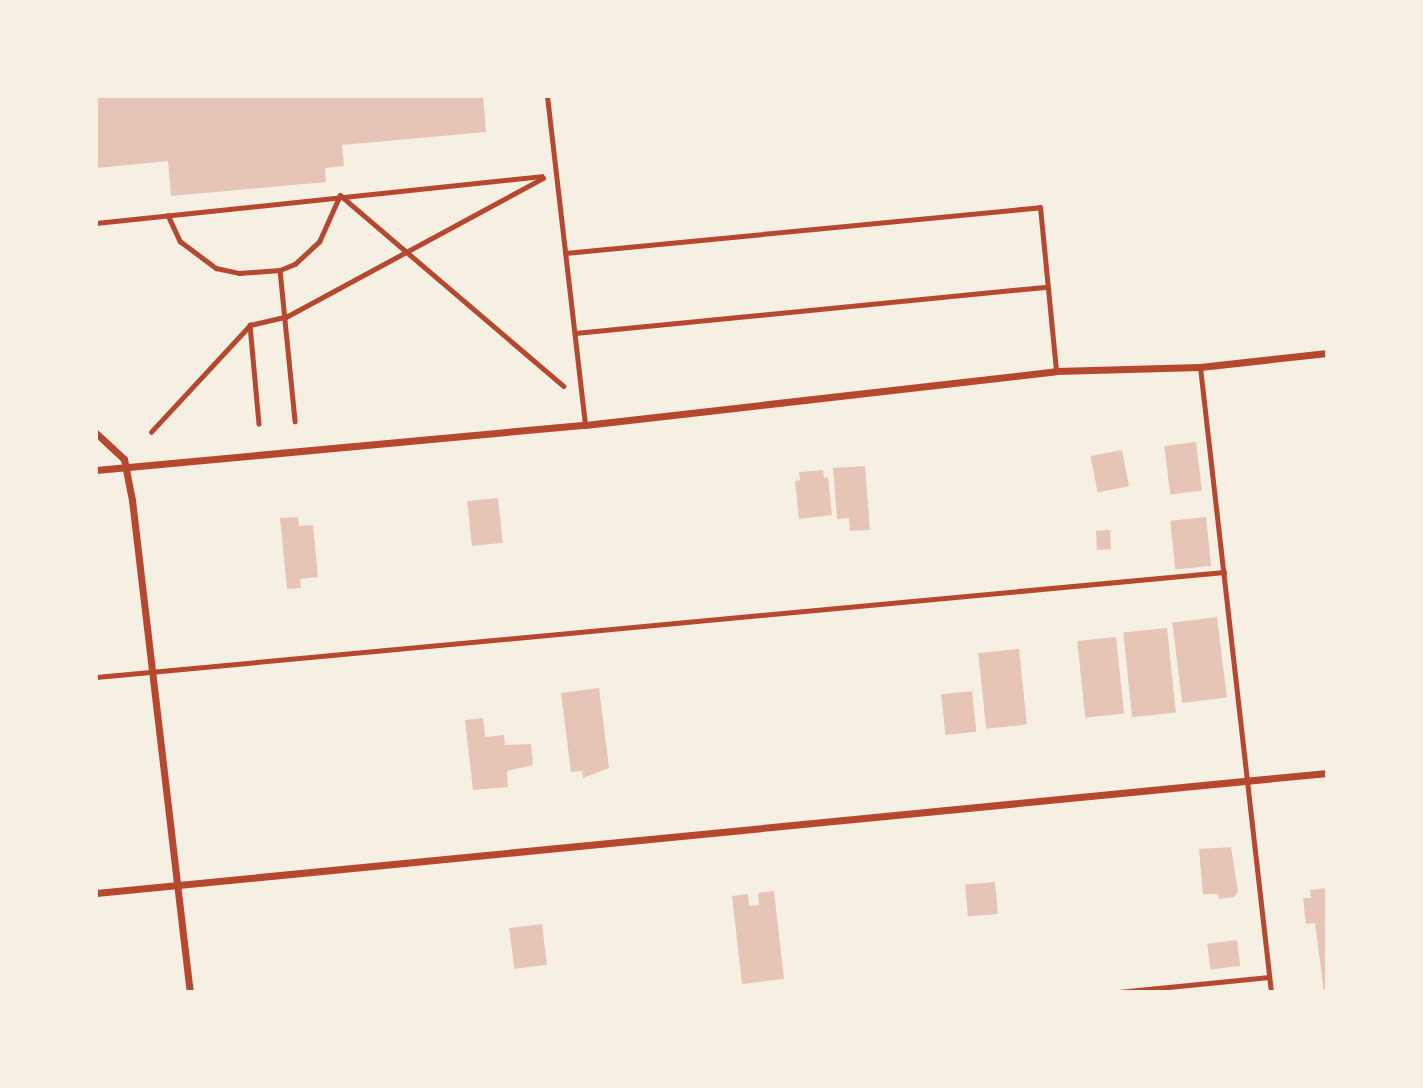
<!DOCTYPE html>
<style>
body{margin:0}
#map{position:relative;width:1423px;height:1088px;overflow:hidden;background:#f6efe4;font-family:Commissioner,sans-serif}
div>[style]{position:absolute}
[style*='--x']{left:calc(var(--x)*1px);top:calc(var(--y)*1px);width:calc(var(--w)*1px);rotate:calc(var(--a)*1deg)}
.building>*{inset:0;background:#e6c5b7;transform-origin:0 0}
.path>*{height:4.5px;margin:-2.25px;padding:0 2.25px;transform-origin:2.25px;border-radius:2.25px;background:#b5482f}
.service>*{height:5px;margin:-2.5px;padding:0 2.5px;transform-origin:2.5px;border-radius:2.5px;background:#b5482f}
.minor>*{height:7px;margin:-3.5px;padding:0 3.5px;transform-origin:3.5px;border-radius:3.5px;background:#b5482f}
span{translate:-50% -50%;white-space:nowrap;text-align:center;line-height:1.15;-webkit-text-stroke:6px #f6efe4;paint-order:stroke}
.frame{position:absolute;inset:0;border:98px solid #f6efe4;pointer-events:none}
</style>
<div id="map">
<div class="building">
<i style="clip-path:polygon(96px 96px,483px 96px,486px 132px,342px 145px,344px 166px,325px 168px,326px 182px,171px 196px,168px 161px,96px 168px)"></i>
<i style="left:1196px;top:442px;width:49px;height:32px;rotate:83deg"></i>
<i style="left:1122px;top:450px;width:37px;height:32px;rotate:79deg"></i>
<i style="clip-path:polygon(865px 466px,870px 530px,850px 531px,849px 518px,837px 519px,833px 468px)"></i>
<i style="clip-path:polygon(823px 470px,824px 478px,828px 477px,832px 515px,799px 519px,795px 481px,800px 480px,799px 472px)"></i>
<i style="left:498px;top:498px;width:45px;height:31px;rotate:84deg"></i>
<i style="clip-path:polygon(298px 517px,299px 526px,313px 525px,318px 577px,300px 579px,301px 588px,287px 589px,280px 518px)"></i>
<i style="left:1206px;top:517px;width:49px;height:36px;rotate:84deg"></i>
<i style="left:1110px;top:530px;width:19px;height:14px;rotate:87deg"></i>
<i style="left:1217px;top:617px;width:81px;height:45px;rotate:83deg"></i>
<i style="left:1167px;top:628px;width:85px;height:44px;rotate:84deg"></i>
<i style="left:1116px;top:637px;width:77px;height:39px;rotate:84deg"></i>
<i style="left:1019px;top:649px;width:76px;height:41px;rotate:84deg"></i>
<i style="clip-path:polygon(599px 688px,609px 768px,583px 778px,582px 771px,571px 772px,561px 693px)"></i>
<i style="left:972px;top:691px;width:41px;height:31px;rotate:84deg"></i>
<i style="clip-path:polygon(483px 718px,485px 737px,504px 735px,505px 745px,531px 744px,533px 765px,507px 771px,508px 787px,473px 790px,465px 720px)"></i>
<i style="clip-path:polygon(1231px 847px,1238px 892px,1234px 897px,1219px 899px,1218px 894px,1203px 894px,1199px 849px)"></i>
<i style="left:995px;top:882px;width:32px;height:30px;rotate:85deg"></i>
<i style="clip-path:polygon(1327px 888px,1327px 992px,1324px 992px,1315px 923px,1306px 924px,1303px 898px,1311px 898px,1310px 890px)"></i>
<i style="clip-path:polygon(774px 891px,784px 979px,742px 984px,732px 896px,748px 894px,749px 906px,759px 905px,758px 893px)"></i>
<i style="left:542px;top:924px;width:41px;height:33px;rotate:83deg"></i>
<i style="left:1237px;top:940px;width:26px;height:30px;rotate:83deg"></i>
</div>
<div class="path">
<i style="--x:168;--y:215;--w:29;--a:65"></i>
<i style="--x:180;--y:241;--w:45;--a:36.9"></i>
<i style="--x:216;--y:268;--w:24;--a:12"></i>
<i style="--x:239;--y:273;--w:41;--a:-4.2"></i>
<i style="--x:280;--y:270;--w:16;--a:-22"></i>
<i style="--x:295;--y:264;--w:33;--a:-43"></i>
<i style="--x:319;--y:242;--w:51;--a:-65.9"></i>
<i style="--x:340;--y:195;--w:294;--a:40.5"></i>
<i style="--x:96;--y:223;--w:448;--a:-6"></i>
<i style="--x:280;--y:270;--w:152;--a:84.3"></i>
<i style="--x:250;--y:325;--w:99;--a:84.8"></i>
<i style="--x:151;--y:432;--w:146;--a:-47.2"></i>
<i style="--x:250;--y:325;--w:37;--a:-13"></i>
<i style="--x:286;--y:317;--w:292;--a:-28.4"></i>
</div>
<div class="service">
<i style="--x:547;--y:96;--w:331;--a:83.4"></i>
<i style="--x:565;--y:253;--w:477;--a:-5.5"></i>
<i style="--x:1040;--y:207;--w:165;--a:84.4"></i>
<i style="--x:575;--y:333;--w:475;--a:-5.6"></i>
<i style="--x:1200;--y:367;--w:629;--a:83.52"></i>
<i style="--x:96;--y:677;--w:1133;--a:-5.32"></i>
<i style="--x:1118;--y:992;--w:152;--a:-5.7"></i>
</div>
<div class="minor">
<i style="--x:96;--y:433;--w:38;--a:43"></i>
<i style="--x:124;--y:459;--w:42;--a:79"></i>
<i style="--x:132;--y:500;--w:495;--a:83.3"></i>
<i style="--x:96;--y:470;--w:491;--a:-5.3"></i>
<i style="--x:585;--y:425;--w:474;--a:-6.5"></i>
<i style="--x:1056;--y:371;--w:144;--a:-1.6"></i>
<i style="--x:1200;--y:367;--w:128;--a:-6.3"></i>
<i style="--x:96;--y:893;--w:1237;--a:-5.57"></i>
</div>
<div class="frame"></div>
</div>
